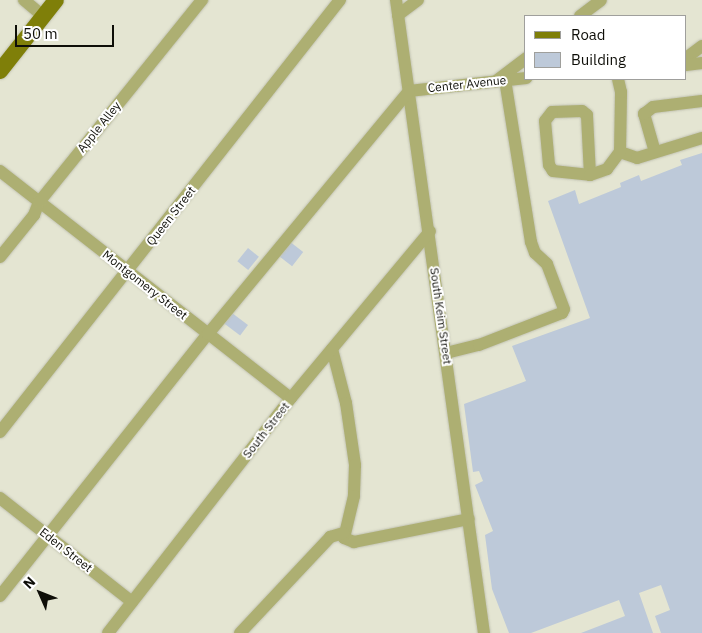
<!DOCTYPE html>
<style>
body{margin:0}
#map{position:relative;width:702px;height:633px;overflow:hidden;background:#e4e5d2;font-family:"IBM Plex Sans",sans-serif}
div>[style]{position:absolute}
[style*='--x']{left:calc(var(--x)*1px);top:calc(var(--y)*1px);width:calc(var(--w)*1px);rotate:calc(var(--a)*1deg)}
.building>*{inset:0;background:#bdc9d9;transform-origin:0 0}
.roads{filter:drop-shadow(0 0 1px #c2c3b2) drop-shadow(0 0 1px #c2c3b2)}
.minor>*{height:12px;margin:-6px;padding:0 6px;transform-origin:6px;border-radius:6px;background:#adaf72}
.major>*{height:16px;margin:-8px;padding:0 8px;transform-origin:8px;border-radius:8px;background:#7f7f09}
span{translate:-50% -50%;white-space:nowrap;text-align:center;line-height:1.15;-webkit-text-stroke:4px #fff;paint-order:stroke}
.street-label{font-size:12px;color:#0e0e08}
.legend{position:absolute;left:524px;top:15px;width:162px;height:65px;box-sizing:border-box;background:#fff;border:1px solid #9f9f9c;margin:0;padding:6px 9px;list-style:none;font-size:15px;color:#0e0e08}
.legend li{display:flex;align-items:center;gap:10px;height:25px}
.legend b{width:25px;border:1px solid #9f9f9c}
.north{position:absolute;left:15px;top:568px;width:50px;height:50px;-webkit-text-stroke:4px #fff;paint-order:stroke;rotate:314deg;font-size:14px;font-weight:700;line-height:20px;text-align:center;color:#0e0e08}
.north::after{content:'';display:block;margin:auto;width:18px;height:22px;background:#0e0e08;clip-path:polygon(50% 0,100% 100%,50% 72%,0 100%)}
.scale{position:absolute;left:15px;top:25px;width:99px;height:22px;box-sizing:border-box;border:2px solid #0e0e08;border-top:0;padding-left:6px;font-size:15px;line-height:18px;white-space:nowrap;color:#0e0e08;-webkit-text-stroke:4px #fff;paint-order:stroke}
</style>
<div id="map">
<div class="building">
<i style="clip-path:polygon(702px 153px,702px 633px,661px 633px,655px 616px,670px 610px,661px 585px,639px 593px,653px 633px,581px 633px,625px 616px,619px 600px,531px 633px,509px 633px,492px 589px,485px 535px,493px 531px,475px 485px,483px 481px,479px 471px,473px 472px,464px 404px,526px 381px,512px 346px,590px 318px,548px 201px,575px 190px,579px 204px,621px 187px,620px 183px,639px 175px,641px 181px,682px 165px,680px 160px)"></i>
<i style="left:289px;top:241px;width:18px;height:18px;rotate:38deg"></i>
<i style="left:248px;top:248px;width:14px;height:17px;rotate:39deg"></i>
<i style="left:232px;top:313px;width:20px;height:13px;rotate:37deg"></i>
</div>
<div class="roads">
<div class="minor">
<i style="--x:24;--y:0;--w:26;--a:40"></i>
<i style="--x:396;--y:0;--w:639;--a:82.09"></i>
<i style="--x:398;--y:15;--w:25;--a:-37"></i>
<i style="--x:580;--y:16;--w:26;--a:-37"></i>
<i style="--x:686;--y:58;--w:20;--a:-37"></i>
<i style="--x:686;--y:65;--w:16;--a:-7"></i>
<i style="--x:496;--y:81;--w:38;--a:-37"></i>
<i style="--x:409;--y:91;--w:118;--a:-6.3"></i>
<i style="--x:620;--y:152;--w:18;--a:19"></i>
<i style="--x:637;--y:158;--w:68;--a:-17.1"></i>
<i style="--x:655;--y:152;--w:40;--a:-106"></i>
<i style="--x:644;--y:114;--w:11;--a:-38"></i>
<i style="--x:653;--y:107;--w:49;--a:-7"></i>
<i style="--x:0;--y:171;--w:369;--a:38"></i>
<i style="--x:590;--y:175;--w:60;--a:-92.9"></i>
<i style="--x:587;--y:115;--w:6;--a:-141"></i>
<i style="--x:582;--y:111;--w:30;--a:178"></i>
<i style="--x:552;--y:112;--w:11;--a:128"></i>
<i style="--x:545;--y:121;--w:44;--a:84.8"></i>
<i style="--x:549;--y:165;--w:7;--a:56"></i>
<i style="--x:553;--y:171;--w:37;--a:6"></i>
<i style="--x:590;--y:175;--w:18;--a:-19"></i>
<i style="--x:607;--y:169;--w:21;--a:-53"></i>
<i style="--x:620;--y:152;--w:60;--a:-89"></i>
<i style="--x:621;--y:92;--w:13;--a:-103"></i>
<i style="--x:0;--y:257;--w:54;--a:-51"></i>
<i style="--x:34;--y:215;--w:14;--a:-69"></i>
<i style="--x:39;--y:202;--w:260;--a:-51.1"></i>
<i style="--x:332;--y:349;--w:56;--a:75.5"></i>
<i style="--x:346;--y:403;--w:63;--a:81.7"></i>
<i style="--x:355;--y:465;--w:31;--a:92"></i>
<i style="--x:354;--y:496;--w:43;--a:103.4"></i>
<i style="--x:344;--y:538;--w:11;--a:22"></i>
<i style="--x:354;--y:542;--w:117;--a:-11.3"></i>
<i style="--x:446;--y:353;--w:34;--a:-14"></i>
<i style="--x:479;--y:345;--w:89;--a:-21.1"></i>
<i style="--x:562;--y:313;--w:4;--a:-63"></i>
<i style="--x:564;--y:309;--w:48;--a:-110.7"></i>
<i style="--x:547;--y:264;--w:16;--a:-137"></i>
<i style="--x:535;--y:253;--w:12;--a:-110"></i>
<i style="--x:531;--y:242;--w:164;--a:-99.1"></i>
<i style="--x:0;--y:432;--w:550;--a:-51.8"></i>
<i style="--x:0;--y:498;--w:168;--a:38.2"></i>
<i style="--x:0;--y:596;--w:335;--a:-51.6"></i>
<i style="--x:208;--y:334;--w:315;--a:-50.4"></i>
<i style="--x:108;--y:633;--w:298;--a:-52.1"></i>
<i style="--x:291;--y:398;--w:217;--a:-50.2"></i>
<i style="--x:240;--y:633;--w:132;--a:-46.8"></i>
<i style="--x:330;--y:537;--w:14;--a:-17"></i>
</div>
<div class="major">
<i style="--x:0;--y:71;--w:90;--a:-51.7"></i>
</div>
</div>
<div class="street-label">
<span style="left:467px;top:84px;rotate:-6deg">Center Avenue</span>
<span style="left:99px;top:127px;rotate:-51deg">Apple Alley</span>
<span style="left:171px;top:216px;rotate:-52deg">Queen Street</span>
<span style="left:145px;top:285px;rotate:38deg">Montgomery Street</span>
<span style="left:441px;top:316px;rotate:82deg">South Keim Street</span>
<span style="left:266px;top:430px;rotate:-52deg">South Street</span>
<span style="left:66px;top:550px;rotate:38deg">Eden Street</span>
</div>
<ul class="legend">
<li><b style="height:6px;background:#7f7f09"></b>Road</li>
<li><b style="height:14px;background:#bdc9d9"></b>Building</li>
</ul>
<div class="north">N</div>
<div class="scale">50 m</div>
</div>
